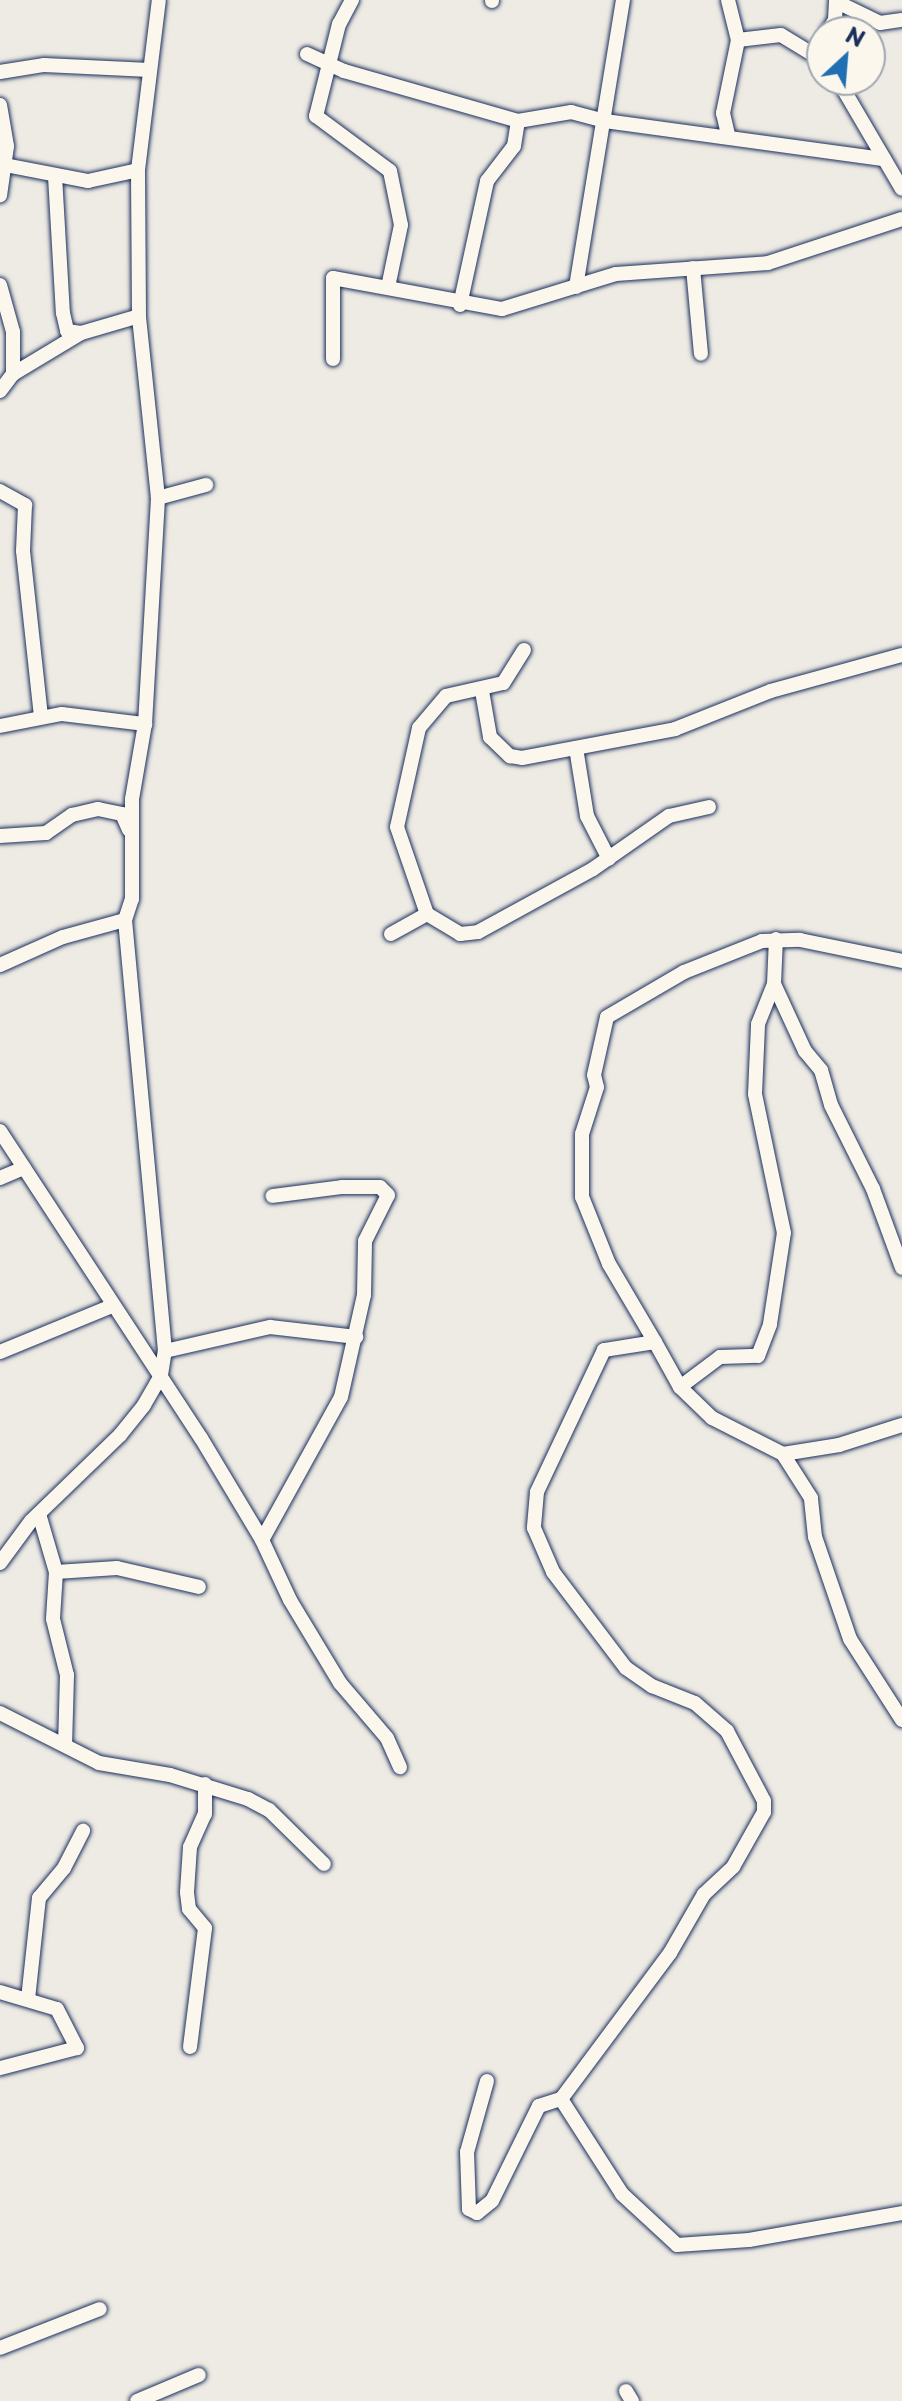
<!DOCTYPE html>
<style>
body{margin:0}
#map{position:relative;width:902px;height:2401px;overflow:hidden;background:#eeebe4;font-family:"Playpen Sans",sans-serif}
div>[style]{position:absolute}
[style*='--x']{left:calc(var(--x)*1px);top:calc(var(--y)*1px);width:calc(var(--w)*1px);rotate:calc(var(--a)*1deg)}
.roads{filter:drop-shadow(0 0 2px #1b2f5e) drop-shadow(0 0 2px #1b2f5e)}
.minor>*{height:14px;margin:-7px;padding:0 7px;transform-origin:7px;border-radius:7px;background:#fbf7ec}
span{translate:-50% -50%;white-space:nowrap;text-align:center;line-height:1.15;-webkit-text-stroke:6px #fbf7ec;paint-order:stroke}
.north{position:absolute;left:806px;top:16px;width:80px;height:80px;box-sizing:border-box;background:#fbf7ec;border:2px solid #a1a7b3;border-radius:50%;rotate:26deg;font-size:22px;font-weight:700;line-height:32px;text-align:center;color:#1b2f5e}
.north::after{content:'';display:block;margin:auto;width:28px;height:36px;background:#1f6fb2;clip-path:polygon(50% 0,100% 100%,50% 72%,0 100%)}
</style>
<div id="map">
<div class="roads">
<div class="minor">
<i style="--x:352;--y:0;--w:27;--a:118"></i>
<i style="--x:339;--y:24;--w:95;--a:104"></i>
<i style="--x:316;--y:116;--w:92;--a:36.6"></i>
<i style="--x:390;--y:171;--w:55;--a:78.5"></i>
<i style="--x:401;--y:225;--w:63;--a:101.8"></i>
<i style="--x:728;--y:0;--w:41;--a:76"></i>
<i style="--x:738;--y:40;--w:75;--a:101.6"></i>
<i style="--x:723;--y:113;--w:22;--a:77"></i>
<i style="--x:492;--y:1;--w:1;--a:-90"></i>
<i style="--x:837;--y:2;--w:48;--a:26"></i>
<i style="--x:880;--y:23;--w:22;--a:-8"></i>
<i style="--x:827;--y:32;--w:14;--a:-56"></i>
<i style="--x:835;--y:20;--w:20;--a:-87"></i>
<i style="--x:738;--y:40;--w:43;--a:-6.6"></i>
<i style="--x:781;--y:35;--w:48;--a:31.4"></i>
<i style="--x:307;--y:54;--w:41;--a:24.7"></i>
<i style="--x:344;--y:71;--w:181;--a:16"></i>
<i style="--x:518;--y:121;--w:54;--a:-9.6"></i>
<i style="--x:571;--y:112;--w:35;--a:15"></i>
<i style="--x:605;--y:121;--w:282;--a:7.8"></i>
<i style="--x:0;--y:72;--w:45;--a:-9"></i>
<i style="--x:44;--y:65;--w:106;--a:2.7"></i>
<i style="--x:838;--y:80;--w:126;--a:59.6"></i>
<i style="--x:0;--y:105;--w:42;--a:80.3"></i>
<i style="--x:7;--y:146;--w:50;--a:98"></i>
<i style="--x:0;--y:164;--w:90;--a:10.9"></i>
<i style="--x:88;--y:181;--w:51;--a:-12.4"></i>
<i style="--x:55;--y:176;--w:137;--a:86.7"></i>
<i style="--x:63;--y:313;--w:18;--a:77"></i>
<i style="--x:67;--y:331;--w:14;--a:8"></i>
<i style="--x:693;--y:268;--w:86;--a:84.7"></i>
<i style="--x:0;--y:285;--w:49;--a:74.5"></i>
<i style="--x:13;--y:332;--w:42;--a:90"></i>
<i style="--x:576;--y:287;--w:291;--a:-80.7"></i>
<i style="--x:460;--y:305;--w:127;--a:-77.7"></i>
<i style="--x:487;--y:181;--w:44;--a:-52.4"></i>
<i style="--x:514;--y:146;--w:25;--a:-81"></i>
<i style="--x:333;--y:359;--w:81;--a:-90"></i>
<i style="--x:333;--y:278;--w:172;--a:10.4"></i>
<i style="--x:502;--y:309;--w:119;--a:-17.1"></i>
<i style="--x:616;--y:274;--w:152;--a:-4.1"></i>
<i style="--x:768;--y:263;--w:141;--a:-18.2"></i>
<i style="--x:0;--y:391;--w:21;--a:-53"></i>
<i style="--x:13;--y:374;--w:79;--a:-31.1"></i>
<i style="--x:81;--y:333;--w:60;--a:-16.3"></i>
<i style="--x:0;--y:491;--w:29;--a:29"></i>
<i style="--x:25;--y:505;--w:46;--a:92.5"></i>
<i style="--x:23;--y:551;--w:167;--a:83.8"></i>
<i style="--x:158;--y:498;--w:50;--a:-15.2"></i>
<i style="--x:524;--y:650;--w:39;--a:122"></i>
<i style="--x:503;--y:683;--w:58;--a:167.2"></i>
<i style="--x:446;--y:696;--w:42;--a:130.2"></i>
<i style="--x:419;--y:728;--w:101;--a:102.5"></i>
<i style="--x:397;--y:827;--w:92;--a:71"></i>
<i style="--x:427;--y:914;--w:39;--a:31"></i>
<i style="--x:460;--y:934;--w:18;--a:-6"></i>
<i style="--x:478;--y:932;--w:131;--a:-28.7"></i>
<i style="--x:593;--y:869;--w:93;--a:-34.9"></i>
<i style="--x:669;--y:816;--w:41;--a:-12.7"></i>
<i style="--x:482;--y:691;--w:47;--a:80.1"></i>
<i style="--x:490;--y:737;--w:28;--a:44"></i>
<i style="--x:510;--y:756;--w:12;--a:9"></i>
<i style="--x:522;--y:758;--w:156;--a:-10.7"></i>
<i style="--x:675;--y:729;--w:103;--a:-21.6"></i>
<i style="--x:771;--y:691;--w:136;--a:-15.4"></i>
<i style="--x:0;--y:726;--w:63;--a:-11"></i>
<i style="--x:62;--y:714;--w:84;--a:6.9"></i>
<i style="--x:576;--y:748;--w:69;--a:80.8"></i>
<i style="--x:587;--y:816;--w:48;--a:62.9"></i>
<i style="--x:0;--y:836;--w:46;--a:-3.7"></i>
<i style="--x:46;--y:833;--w:32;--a:-35"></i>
<i style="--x:72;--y:815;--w:27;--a:-13"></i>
<i style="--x:98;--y:809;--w:25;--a:12"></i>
<i style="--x:122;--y:814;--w:17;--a:66"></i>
<i style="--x:391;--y:934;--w:41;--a:-29.1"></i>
<i style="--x:0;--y:965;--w:69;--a:-24"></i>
<i style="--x:63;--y:937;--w:64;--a:-15.3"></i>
<i style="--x:774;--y:984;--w:74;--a:65.2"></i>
<i style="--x:805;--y:1051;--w:25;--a:50"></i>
<i style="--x:821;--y:1070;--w:36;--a:74"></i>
<i style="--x:831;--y:1105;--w:94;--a:63.4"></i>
<i style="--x:873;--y:1189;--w:84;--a:69.8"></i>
<i style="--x:0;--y:1131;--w:367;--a:56.8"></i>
<i style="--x:201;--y:1438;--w:119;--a:59.1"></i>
<i style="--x:262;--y:1540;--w:66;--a:65"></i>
<i style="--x:290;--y:1600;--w:97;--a:58.9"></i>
<i style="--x:340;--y:1683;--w:72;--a:49.5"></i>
<i style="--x:387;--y:1738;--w:32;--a:66"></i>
<i style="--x:0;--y:1178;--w:26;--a:-23"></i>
<i style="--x:655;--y:1342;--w:91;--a:-120.5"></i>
<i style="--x:609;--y:1264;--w:72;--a:-111.9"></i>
<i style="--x:582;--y:1197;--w:63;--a:-90"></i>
<i style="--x:582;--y:1134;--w:49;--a:-72.3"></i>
<i style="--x:597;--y:1087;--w:12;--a:-104"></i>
<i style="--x:594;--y:1075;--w:59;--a:-77.4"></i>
<i style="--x:607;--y:1017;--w:89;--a:-30.3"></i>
<i style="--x:684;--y:972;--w:84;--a:-21.7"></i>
<i style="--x:762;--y:941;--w:38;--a:-2"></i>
<i style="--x:800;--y:940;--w:104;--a:11.6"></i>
<i style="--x:165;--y:1351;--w:108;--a:-12.9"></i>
<i style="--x:270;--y:1327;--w:87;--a:6.6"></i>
<i style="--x:0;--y:1352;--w:121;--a:-22.3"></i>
<i style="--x:680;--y:1387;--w:50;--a:-36.9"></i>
<i style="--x:720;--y:1357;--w:38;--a:-2"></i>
<i style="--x:758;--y:1356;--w:34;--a:-69"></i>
<i style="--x:770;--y:1324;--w:92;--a:-81.3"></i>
<i style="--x:784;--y:1233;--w:142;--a:-101.8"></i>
<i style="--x:755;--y:1094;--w:70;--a:-87.5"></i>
<i style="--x:758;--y:1024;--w:43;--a:-68.2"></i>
<i style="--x:774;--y:984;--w:45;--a:-87.5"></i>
<i style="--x:783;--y:1454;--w:57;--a:-9.1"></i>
<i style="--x:839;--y:1445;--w:66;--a:-17.6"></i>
<i style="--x:39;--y:1514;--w:60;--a:73.7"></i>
<i style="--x:56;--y:1572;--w:47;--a:93.7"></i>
<i style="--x:53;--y:1619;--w:58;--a:76"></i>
<i style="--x:67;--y:1675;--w:70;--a:91.6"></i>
<i style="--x:262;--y:1540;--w:163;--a:-61.1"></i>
<i style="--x:341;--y:1397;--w:105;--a:-77.3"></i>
<i style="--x:364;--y:1295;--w:54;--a:-88.9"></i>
<i style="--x:365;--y:1241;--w:51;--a:-63.4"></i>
<i style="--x:388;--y:1195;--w:11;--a:-135"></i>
<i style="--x:380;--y:1187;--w:38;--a:180"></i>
<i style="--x:342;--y:1187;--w:70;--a:172.6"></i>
<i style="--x:0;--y:1563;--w:52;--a:-53.6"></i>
<i style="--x:31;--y:1521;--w:124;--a:-44"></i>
<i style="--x:120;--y:1435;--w:38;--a:-51"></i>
<i style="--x:144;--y:1405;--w:34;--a:-60"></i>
<i style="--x:161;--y:1375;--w:24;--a:-81"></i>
<i style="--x:165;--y:1351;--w:433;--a:-95.3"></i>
<i style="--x:125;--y:920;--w:22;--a:-72"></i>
<i style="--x:132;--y:899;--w:100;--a:-90"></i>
<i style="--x:132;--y:799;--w:76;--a:-80.2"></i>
<i style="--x:145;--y:724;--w:226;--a:-86.7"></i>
<i style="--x:158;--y:498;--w:183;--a:-96"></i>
<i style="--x:139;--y:316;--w:146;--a:-90.4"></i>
<i style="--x:138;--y:170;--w:171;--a:-83"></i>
<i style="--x:56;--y:1572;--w:61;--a:-3.8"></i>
<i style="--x:117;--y:1568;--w:84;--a:13"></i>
<i style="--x:0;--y:1713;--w:111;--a:26.8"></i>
<i style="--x:99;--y:1763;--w:72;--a:9.6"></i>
<i style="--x:170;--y:1775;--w:82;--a:17.1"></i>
<i style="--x:248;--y:1799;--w:24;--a:28"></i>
<i style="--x:269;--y:1810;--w:77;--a:44.5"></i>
<i style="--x:902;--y:1720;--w:96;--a:-122.7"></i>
<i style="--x:850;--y:1639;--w:108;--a:-108.9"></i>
<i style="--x:815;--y:1537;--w:39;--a:-96"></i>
<i style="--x:811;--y:1498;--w:52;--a:-122.5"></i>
<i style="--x:783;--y:1454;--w:80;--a:-153.1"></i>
<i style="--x:712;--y:1418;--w:45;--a:-135.9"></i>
<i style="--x:680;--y:1387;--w:51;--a:-119.1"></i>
<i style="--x:655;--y:1342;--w:52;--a:171.1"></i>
<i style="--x:604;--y:1350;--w:157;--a:115.3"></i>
<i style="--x:537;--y:1492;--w:36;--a:95"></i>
<i style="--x:534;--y:1528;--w:48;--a:66.6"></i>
<i style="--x:553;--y:1572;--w:121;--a:52.8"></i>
<i style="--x:626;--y:1668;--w:32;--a:35"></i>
<i style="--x:652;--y:1686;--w:46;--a:21.6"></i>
<i style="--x:695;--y:1703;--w:43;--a:41.2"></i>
<i style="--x:727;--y:1731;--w:79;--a:62.1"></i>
<i style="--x:764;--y:1801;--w:11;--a:90"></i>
<i style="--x:764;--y:1812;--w:63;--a:119.4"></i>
<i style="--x:733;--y:1867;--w:40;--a:137"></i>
<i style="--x:704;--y:1894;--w:68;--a:120"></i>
<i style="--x:670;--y:1953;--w:182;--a:126.7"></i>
<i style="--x:561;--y:2099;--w:113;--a:57.3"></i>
<i style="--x:622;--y:2194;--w:75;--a:42.8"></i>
<i style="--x:677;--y:2245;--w:72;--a:-4"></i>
<i style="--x:749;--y:2240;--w:155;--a:-10"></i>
<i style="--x:0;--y:1992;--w:59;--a:16.6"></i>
<i style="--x:57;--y:2009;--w:44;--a:62.9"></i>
<i style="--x:77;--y:2048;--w:80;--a:165.4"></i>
<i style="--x:28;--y:1999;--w:102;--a:-83.8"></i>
<i style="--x:39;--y:1898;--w:39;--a:-50"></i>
<i style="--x:64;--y:1868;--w:42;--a:-62.8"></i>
<i style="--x:190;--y:2047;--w:120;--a:-82.8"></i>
<i style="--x:205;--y:1928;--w:25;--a:-130"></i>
<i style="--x:189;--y:1909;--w:17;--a:-97"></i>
<i style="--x:187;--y:1892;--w:45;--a:-86.2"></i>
<i style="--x:190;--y:1847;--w:36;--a:-66"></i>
<i style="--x:205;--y:1814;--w:30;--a:-90"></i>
<i style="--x:487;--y:2081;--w:74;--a:105.7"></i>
<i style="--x:467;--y:2152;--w:57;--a:88"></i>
<i style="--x:469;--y:2209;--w:9;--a:27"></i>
<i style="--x:477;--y:2213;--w:19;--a:-39"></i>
<i style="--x:492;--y:2201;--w:106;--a:-63.7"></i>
<i style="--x:539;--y:2106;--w:23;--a:-18"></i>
<i style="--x:0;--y:2348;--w:107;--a:-21.3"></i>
<i style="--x:626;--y:2391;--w:12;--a:59"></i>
<i style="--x:137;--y:2401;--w:67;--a:-22.8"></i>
</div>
</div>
<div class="north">N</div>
</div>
